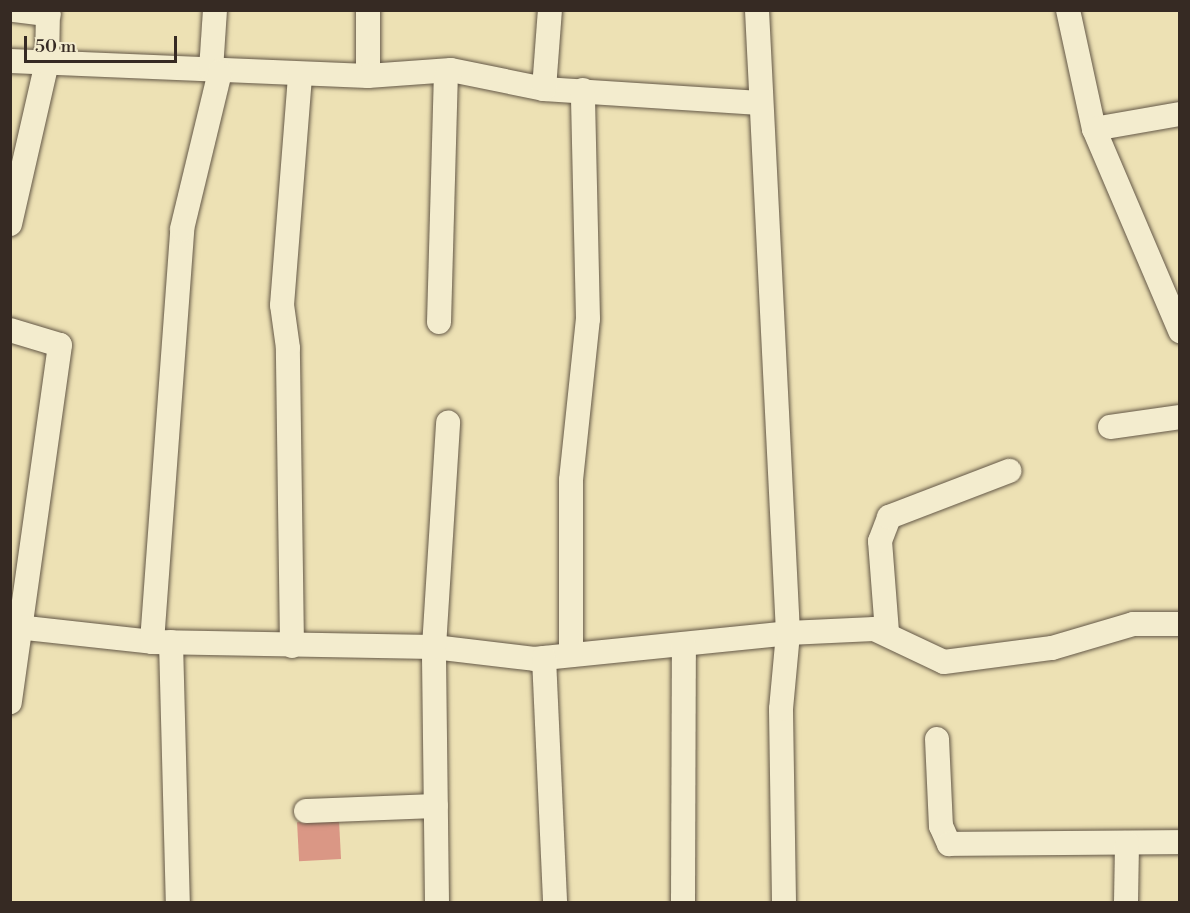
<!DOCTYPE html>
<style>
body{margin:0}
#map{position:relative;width:1190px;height:913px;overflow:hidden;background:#ede1b4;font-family:"Libre Bodoni",serif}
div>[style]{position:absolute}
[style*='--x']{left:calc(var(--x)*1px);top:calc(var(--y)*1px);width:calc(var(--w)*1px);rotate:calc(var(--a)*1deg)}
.building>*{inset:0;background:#da9785;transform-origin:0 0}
.roads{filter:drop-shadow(0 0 2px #645847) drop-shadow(0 0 2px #645847)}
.street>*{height:24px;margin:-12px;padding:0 12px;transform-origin:12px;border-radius:12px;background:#f3ecce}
span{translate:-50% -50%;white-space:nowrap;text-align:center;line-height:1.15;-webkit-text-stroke:6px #f3ecce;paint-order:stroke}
.frame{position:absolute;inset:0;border:12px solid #362a23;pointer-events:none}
.scale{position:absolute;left:24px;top:36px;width:153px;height:27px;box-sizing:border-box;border:3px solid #362a23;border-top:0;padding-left:8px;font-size:18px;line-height:21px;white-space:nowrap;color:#362a23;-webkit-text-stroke:4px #f3ecce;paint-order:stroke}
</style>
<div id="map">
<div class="building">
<i style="left:339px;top:820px;width:39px;height:42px;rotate:87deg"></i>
</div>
<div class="roads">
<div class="street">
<i style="--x:14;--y:10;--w:35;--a:7"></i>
<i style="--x:368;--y:10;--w:66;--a:90"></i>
<i style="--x:1068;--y:10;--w:122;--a:77.7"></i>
<i style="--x:1094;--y:129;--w:87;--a:-9.9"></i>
<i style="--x:10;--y:61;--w:358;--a:2.4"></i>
<i style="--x:368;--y:76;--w:83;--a:-4.1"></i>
<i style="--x:451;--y:70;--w:95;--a:11.5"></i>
<i style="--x:544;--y:89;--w:216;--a:3.7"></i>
<i style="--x:211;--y:70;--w:60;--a:-86.2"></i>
<i style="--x:544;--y:89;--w:79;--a:-85.7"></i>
<i style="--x:1094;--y:129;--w:220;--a:66.9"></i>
<i style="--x:10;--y:224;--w:165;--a:-77.1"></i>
<i style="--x:47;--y:63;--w:53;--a:-88.9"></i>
<i style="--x:439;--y:322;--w:244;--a:-88.4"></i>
<i style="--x:446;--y:78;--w:9;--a:-58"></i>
<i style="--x:10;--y:330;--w:52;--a:16.7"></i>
<i style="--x:60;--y:345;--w:361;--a:98"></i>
<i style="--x:1110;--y:427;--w:71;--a:-8.1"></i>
<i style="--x:17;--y:627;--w:136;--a:6.3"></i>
<i style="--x:152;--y:642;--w:282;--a:1"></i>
<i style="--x:434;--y:647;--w:101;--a:6.8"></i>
<i style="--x:534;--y:659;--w:255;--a:-5.8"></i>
<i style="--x:788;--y:633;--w:624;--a:-92.85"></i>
<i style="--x:887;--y:632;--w:91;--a:-94.4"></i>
<i style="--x:880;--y:541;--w:26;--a:-69"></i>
<i style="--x:889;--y:517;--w:129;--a:-21"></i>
<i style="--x:152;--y:642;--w:414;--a:-85.8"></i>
<i style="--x:182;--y:229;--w:162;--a:-76.4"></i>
<i style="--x:171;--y:642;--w:260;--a:88.5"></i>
<i style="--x:292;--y:646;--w:298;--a:-90.8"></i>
<i style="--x:288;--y:348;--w:43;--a:-97.9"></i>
<i style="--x:282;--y:305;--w:231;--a:-85.5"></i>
<i style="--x:571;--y:655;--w:175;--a:-90"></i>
<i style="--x:571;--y:480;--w:162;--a:-84"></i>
<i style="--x:588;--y:319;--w:229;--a:-91.3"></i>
<i style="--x:544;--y:658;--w:244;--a:87.4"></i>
<i style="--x:937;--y:739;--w:87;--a:87.4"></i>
<i style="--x:941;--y:826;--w:20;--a:66"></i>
<i style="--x:949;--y:844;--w:231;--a:-0.5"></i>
<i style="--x:306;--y:811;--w:130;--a:-2.2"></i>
<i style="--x:437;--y:902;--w:255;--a:-90.7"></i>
<i style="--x:434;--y:647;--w:225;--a:-86.4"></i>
<i style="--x:683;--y:902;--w:258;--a:-89.8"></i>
<i style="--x:784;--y:902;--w:193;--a:-90.9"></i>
<i style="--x:781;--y:709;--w:76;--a:-84.7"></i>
<i style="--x:788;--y:633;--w:86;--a:-2.7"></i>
<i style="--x:874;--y:629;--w:77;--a:25.2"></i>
<i style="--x:944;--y:662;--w:109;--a:-7.4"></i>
<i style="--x:1052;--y:648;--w:84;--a:-16.5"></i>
<i style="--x:1133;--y:624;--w:47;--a:0"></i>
<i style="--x:1126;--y:902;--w:59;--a:-89"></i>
</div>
</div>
<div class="frame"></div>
<div class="scale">50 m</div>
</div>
